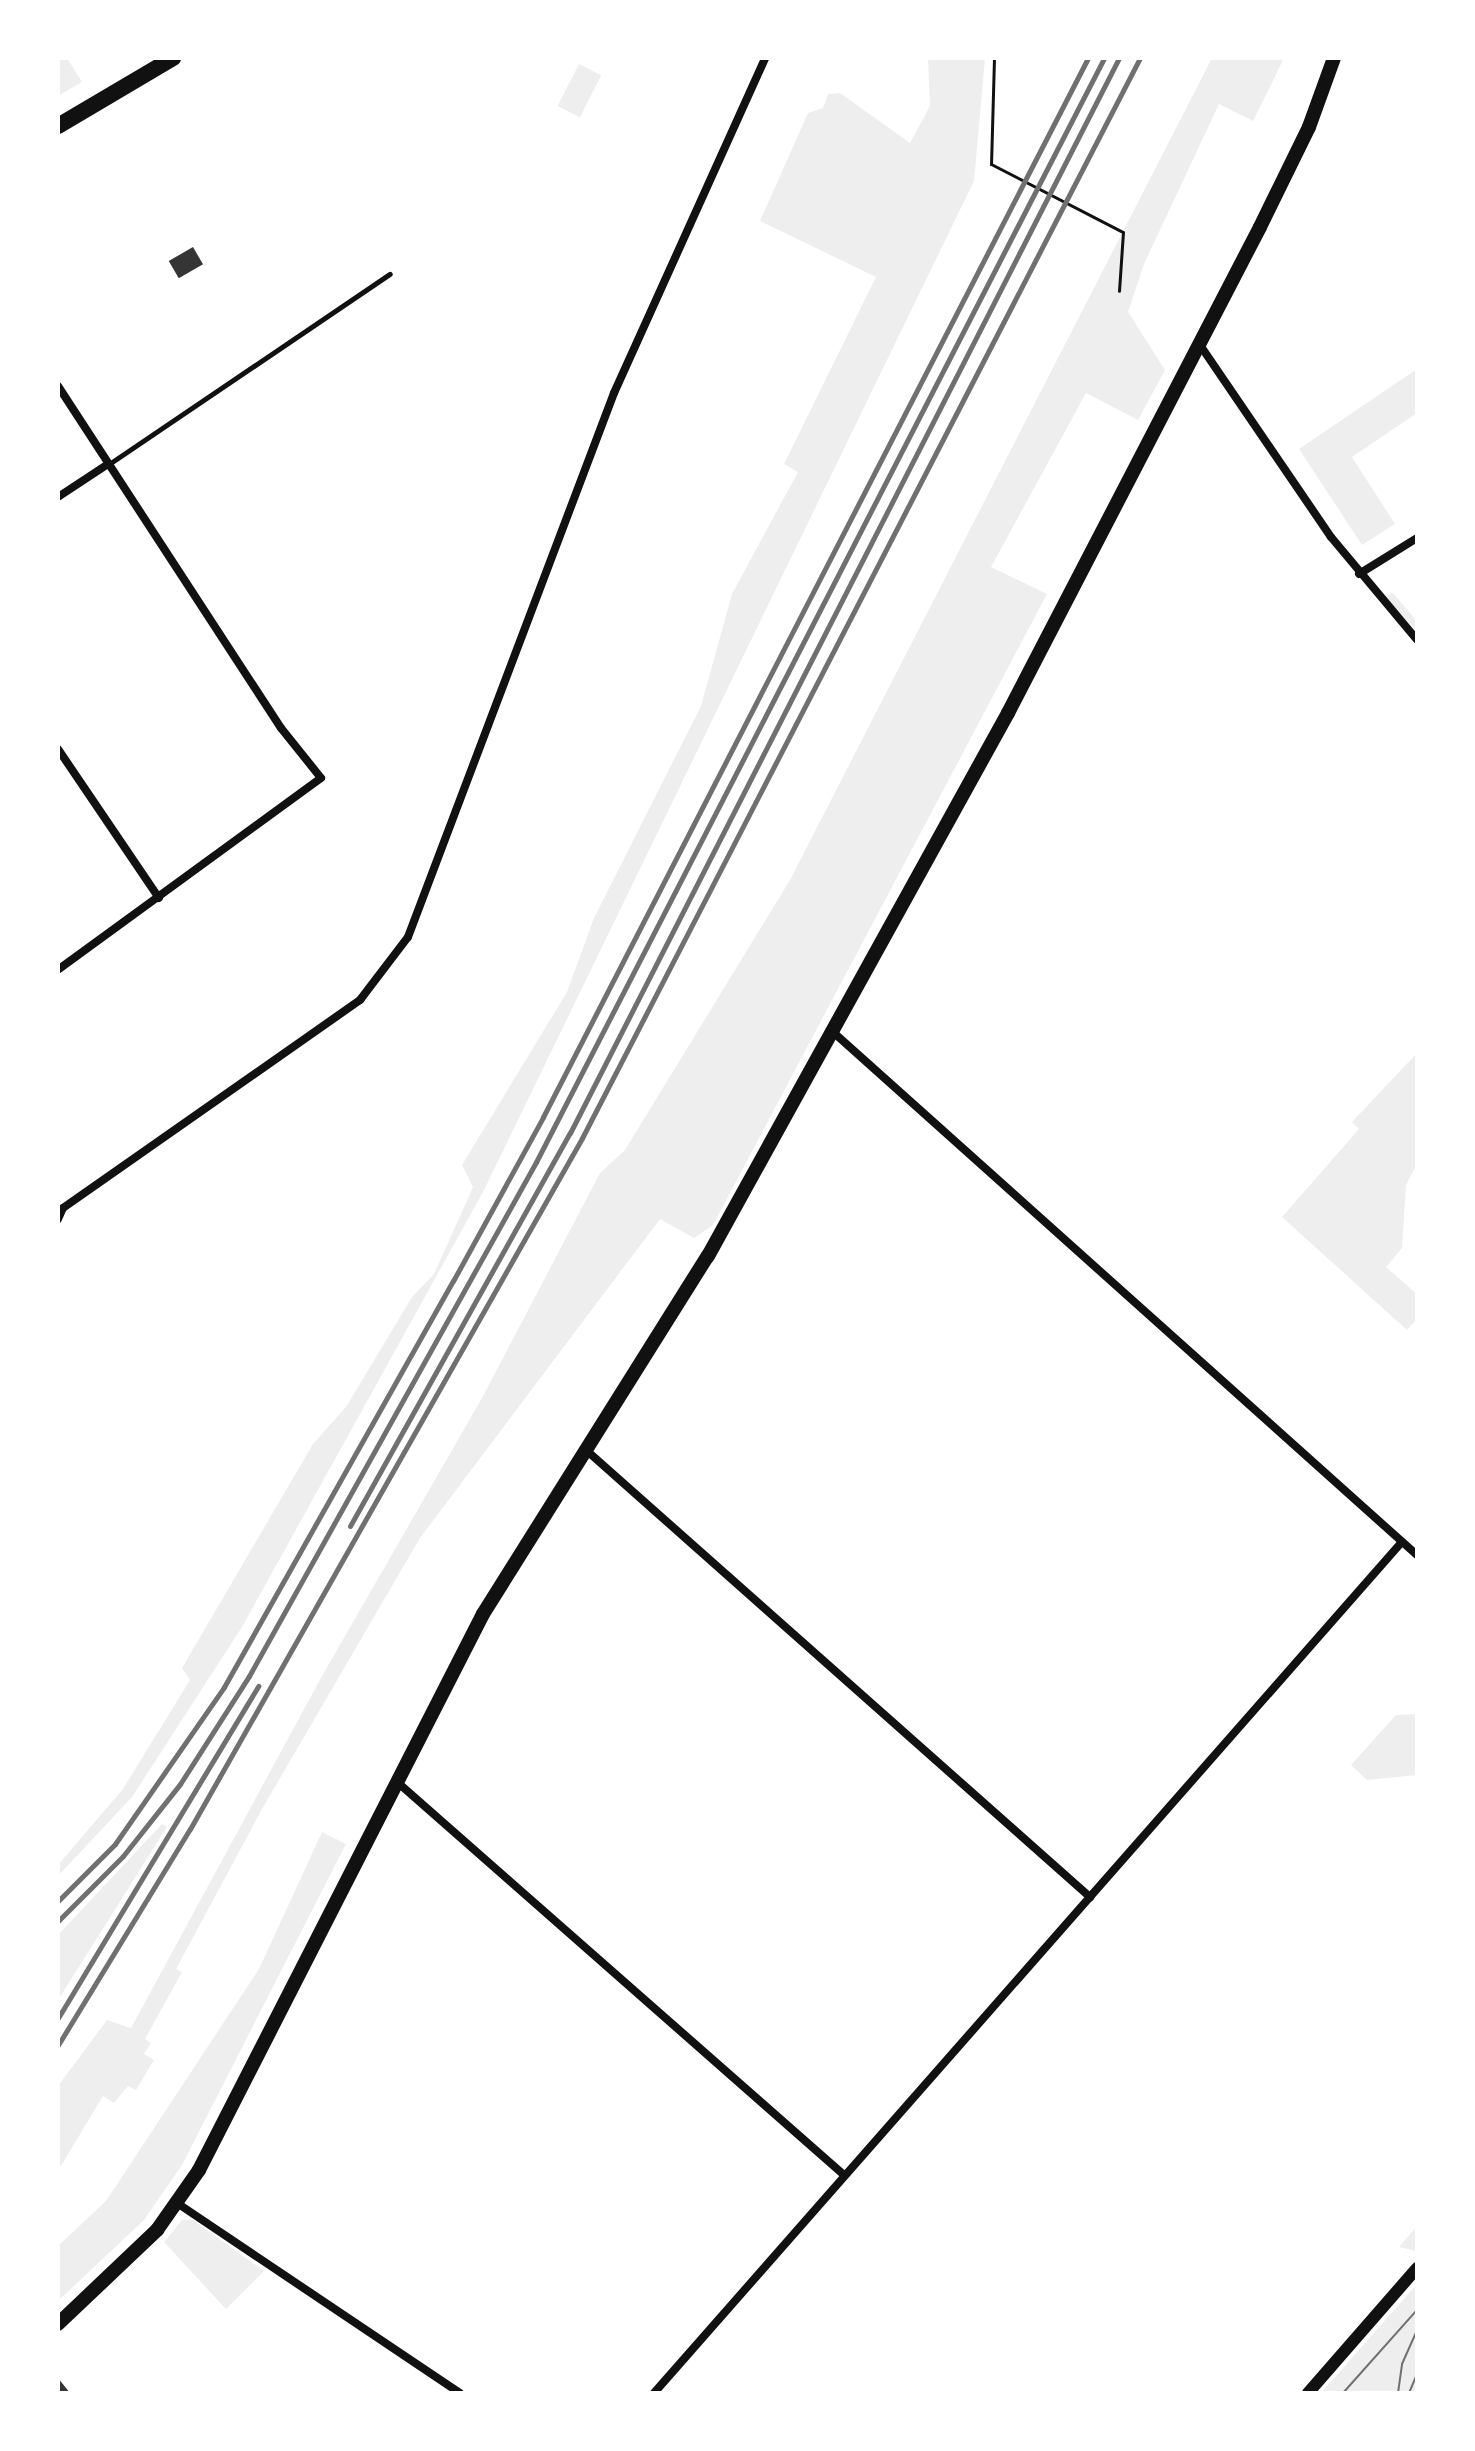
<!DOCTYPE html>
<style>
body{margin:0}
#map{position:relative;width:1475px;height:2451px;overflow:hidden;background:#fff;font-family:Manrope,sans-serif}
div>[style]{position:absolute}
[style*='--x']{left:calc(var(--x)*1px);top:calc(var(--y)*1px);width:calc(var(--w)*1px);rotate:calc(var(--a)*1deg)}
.green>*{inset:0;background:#eee;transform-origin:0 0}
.building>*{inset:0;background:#353535;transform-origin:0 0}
.path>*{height:3px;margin:-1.5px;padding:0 1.5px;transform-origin:1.5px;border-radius:1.5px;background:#111}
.service>*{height:5px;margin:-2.5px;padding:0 2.5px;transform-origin:2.5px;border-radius:2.5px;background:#111}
.minor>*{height:8px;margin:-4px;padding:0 4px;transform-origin:4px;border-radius:4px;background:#111}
.tertiary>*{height:12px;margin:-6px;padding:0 6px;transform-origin:6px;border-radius:6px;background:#111}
.secondary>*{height:14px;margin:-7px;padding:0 7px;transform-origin:7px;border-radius:7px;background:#111}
.primary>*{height:16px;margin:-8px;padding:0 8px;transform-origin:8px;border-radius:8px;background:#111}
.tram>*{height:2px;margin:-1px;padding:0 1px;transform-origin:1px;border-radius:1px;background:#707070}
.rail>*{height:5px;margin:-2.5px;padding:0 2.5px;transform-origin:2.5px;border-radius:2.5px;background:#707070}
span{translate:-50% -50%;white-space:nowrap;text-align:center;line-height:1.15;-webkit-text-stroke:6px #fff;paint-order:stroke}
.frame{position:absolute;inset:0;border:60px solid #fff;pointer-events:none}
</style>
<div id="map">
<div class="green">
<i style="clip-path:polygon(58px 58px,67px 58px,82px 82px,58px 96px)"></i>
<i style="clip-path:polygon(928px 58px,985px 58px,974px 181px,483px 1192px,242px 1627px,132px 1797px,58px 1876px,58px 1865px,123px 1789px,190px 1680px,182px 1668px,313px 1444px,346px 1407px,412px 1297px,434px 1274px,473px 1187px,462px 1165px,567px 992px,594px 918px,701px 706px,732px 594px,798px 472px,784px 464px,876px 277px,760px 221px,808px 113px,823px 108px,828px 94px,840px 93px,910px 143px,930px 106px)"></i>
<i style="clip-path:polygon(1212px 58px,1284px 58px,1253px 121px,1219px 104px,1144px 264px,1128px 312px,1165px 370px,1138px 420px,1086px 393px,991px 567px,1047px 594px,713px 1225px,694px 1238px,660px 1219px,420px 1538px,262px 1809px,176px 1969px,182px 1972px,145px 2039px,151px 2043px,144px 2054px,154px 2060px,136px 2090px,128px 2086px,114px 2103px,103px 2096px,58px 2171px,58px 2086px,107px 2020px,131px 2028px,322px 1676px,482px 1398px,600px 1173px,625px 1150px,790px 880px)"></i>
<i style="left:579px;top:64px;width:25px;height:47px;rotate:27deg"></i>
<i style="clip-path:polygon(1417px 369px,1417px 413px,1352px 457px,1395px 524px,1362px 545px,1299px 449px)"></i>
<i style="clip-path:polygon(1392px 592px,1417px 621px,1417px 631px,1385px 598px)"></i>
<i style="clip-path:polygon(1417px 1053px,1417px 1164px,1406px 1185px,1402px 1248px,1386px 1267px,1417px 1294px,1417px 1319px,1407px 1330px,1282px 1217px,1359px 1129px,1352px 1122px)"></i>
<i style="clip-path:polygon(1417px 1714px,1417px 1775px,1367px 1780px,1351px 1765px,1396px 1715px)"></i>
<i style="clip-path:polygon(162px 1824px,167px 1827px,58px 2000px,58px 1935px)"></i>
<i style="clip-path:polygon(322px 1832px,346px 1844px,182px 2165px,144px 2220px,58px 2301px,58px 2246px,106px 2201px,259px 1969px)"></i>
<i style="clip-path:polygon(182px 2220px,193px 2220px,264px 2271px,226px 2309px,164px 2242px)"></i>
<i style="clip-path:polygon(1417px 2226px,1417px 2251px,1399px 2247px)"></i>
<i style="clip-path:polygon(1417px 2284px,1417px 2393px,1321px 2393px)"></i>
</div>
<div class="building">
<i style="left:193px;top:247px;width:20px;height:28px;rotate:60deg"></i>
<i style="clip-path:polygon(58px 2378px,70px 2393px,58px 2393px)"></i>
</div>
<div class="path">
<i style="--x:994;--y:58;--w:106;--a:91.6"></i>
<i style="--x:991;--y:164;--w:148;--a:27.3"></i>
<i style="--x:1123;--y:232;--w:59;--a:93.9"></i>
</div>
<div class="service">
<i style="--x:109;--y:464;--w:339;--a:-34.1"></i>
</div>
<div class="minor">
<i style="--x:1200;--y:345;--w:232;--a:55.7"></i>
<i style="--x:1331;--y:537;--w:134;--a:50.1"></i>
<i style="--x:58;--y:386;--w:408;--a:56.9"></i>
<i style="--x:281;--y:728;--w:64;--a:51.3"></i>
<i style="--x:321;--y:778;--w:326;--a:143.9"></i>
<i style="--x:58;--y:497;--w:60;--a:-33.4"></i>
<i style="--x:1359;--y:574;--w:68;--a:-31.8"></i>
<i style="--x:58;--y:749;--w:180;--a:55.9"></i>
<i style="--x:833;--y:1032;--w:784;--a:41.85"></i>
<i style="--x:58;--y:1219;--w:12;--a:-66"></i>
<i style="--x:63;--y:1208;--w:363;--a:-35"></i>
<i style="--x:360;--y:1000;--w:79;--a:-52.7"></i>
<i style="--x:408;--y:937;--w:582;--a:-69.26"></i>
<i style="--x:614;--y:393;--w:367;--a:-65.7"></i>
<i style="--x:586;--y:1450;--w:674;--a:41.57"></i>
<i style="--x:396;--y:1781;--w:597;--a:41.33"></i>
<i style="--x:177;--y:2203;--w:341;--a:33.9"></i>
<i style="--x:654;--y:2393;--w:1133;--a:-48.69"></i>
</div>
<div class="tertiary">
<i style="--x:1308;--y:2393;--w:166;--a:-48.9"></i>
</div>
<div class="secondary">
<i style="--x:58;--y:2324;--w:137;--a:-43.5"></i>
<i style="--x:157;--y:2230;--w:73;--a:-55"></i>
<i style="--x:199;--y:2170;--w:624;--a:-62.94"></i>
<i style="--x:483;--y:1614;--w:423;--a:-57.9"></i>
<i style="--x:708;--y:1256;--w:620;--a:-61.08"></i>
<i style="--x:1008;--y:713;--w:547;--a:-62.59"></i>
<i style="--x:1260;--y:227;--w:111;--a:-63.9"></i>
<i style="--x:1309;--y:127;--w:73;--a:-70.1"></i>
</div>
<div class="primary">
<i style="--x:58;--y:126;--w:134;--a:-30.6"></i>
</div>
<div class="tram">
<i style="--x:1343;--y:2393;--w:111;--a:-48.3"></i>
<i style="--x:1398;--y:2393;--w:29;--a:-82"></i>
<i style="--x:1402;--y:2364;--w:37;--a:-66"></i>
<i style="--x:1409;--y:2393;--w:21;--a:-67"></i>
</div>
<div class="rail">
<i style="--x:350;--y:1526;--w:450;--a:-60.8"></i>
<i style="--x:570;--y:1133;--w:1207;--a:-62.95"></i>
<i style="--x:58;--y:1901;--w:81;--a:-45"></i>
<i style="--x:115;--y:1844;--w:191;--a:-55.2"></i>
<i style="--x:224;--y:1687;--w:466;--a:-60.6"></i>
<i style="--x:453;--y:1281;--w:187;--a:-61.2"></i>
<i style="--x:543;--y:1117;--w:1191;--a:-62.77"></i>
<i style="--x:58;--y:1921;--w:92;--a:-45"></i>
<i style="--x:123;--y:1856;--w:92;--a:-51.6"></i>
<i style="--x:180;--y:1784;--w:128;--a:-57.4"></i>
<i style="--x:249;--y:1676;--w:589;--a:-60.82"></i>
<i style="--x:536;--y:1162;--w:1242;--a:-62.77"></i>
<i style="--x:58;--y:2018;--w:388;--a:-58.9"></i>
<i style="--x:58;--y:2045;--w:253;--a:-58.6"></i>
<i style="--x:190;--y:1829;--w:794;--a:-60.43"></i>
<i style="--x:582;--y:1138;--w:1216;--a:-62.68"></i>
</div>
<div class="frame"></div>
</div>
